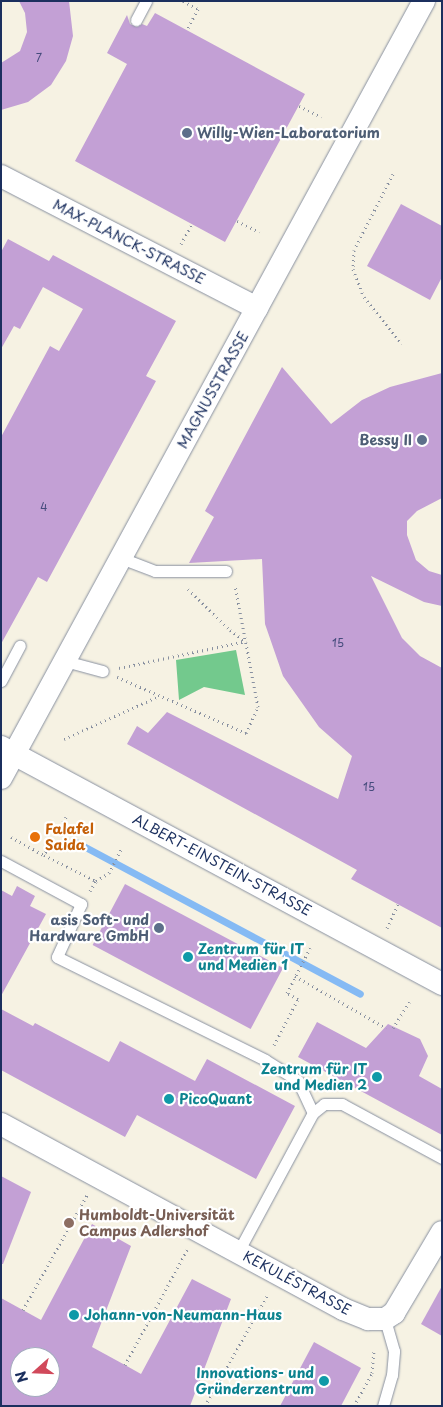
<!DOCTYPE html>
<meta charset="utf-8">
<style>
body{margin:0}
#map{position:relative;width:443px;height:1407px;overflow:hidden;background:#f6f2e3;font-family:"Playpen Sans",sans-serif}
div>[style]{position:absolute}
[style*='--x']{left:calc(var(--x)*1px);top:calc(var(--y)*1px);width:calc(var(--w)*1px);rotate:calc(var(--a)*1deg)}
.green>*{inset:0;background:#73c98d}
.stream>*{height:7px;margin:-3.5px;padding:0 3.5px;transform-origin:3.5px;border-radius:3.5px;background:#85baf4}
.building>*{inset:0;background:#c3a0d5;transform-origin:0 0}
.path>*{height:3px;margin-top:-1.5px;transform-origin:0;background:repeating-linear-gradient(90deg,#8890a0 0 1px,transparent 0 5px)}
.roads{filter:drop-shadow(0 0 1px #8890a0) drop-shadow(0 0 1px #8890a0)}
.service>*{height:11px;margin:-5.5px;padding:0 5.5px;transform-origin:5.5px;border-radius:5.5px;background:#fff}
.minor>*{height:22px;margin:-11px;padding:0 11px;transform-origin:11px;border-radius:11px;background:#fff}
.dots>*{width:14px;height:14px;translate:-50% -50%;box-sizing:border-box;border:2px solid #fff;border-radius:50%}
span{translate:-50% -50%;white-space:nowrap;text-align:center;line-height:1.15;-webkit-text-stroke:4.5px #fff;paint-order:stroke}
.number-label{font-size:11px;color:#454b7c}
.number-label span{-webkit-text-stroke-width:0}
.service-label{font-size:14px;color:#4e5e75;font-weight:700}
.left{translate:0 -50%;text-align:left}
.right{translate:-100% -50%;text-align:right}
.street-label{font-size:14px;color:#1b2f5e}
.food-label{font-size:14px;color:#c56008;font-weight:700}
.culture-label{font-size:14px;color:#0d838f;font-weight:700}
.education-label{font-size:14px;color:#785e54;font-weight:700}
.frame{position:absolute;inset:0;border:2px solid #1b2f5e;pointer-events:none}
.north{position:absolute;left:10px;top:1347px;width:50px;height:50px;box-sizing:border-box;background:#fff;border:1px solid #a4acbf;border-radius:50%;rotate:250deg;font-size:14px;font-weight:700;line-height:20px;text-align:center;color:#1b2f5e}
.north::after{content:'';display:block;margin:auto;width:18px;height:22px;background:#d1495b;clip-path:polygon(50% 0,100% 100%,50% 72%,0 100%)}
</style>
<div id="map">
<div class="green">
<i style="clip-path:polygon(236px 650px,245px 695px,204px 687px,179px 700px,176px 660px)"></i>
</div>
<div class="stream">
<i style="--x:74;--y:841;--w:324;--a:28.1"></i>
</div>
<div class="building">
<i style="clip-path:polygon(19px 1px,69px 1px,73px 36px,66px 61px,51px 85px,28px 102px,1px 110px,1px 63px,20px 51px,27px 32px,25px 13px)"></i>
<i style="clip-path:polygon(155px 13px,305px 94px,225px 242px,75px 161px,127px 64px,107px 53px,127px 15px,130px 24px,137px 27px,142px 24px,147px 26px)"></i>
<i style="clip-path:polygon(401px 204px,442px 226px,442px 277px,430px 300px,367px 266px)"></i>
<i style="clip-path:polygon(8px 239px,49px 261px,53px 255px,176px 321px,146px 376px,156px 381px,47px 582px,38px 577px,1px 644px,1px 437px,50px 346px,59px 351px,83px 309px,43px 287px,20px 329px,14px 326px,1px 349px,1px 252px)"></i>
<i style="clip-path:polygon(282px 367px,331px 424px,362px 400px,390px 387px,442px 373px,442px 498px,417px 511px,407px 521px,407px 535px,416px 560px,429px 571px,442px 575px,442px 606px,424px 602px,371px 576px,402px 638px,420px 656px,442px 668px,442px 928px,351px 879px,357px 870px,127px 744px,137px 726px,148px 733px,167px 712px,338px 799px,352px 756px,319px 727px,283px 676px,265px 624px,262px 559px,189px 563px,214px 517px,205px 511px)"></i>
<i style="left:125px;top:884px;width:179px;height:69px;rotate:28deg"></i>
<i style="clip-path:polygon(17px 886px,35px 896px,30px 906px,46px 914px,1px 996px,1px 890px,12px 896px)"></i>
<i style="clip-path:polygon(1px 1009px,33px 1026px,35px 1023px,109px 1062px,120px 1041px,195px 1081px,207px 1059px,295px 1106px,256px 1179px,137px 1115px,125px 1137px,1px 1070px)"></i>
<i style="clip-path:polygon(317px 1022px,366px 1048px,388px 1024px,420px 1039px,428px 1056px,419px 1076px,442px 1089px,442px 1135px,298px 1057px)"></i>
<i style="clip-path:polygon(1px 1176px,31px 1192px,3px 1264px,1px 1264px)"></i>
<i style="clip-path:polygon(evenodd,92px 1224px,131px 1246px,92px 1347px,125px 1365px,141px 1374px,192px 1279px,231px 1299px,190px 1406px,1px 1406px,1px 1298px,41px 1320px,92px 1224px,20px 1357px,50px 1357px,50px 1387px,20px 1387px,20px 1357px)"></i>
<i style="clip-path:polygon(442px 1286px,442px 1336px,421px 1324px)"></i>
<i style="clip-path:polygon(314px 1342px,361px 1368px,341px 1406px,280px 1406px)"></i>
</div>
<div class="path">
<i style="--x:183;--y:1;--w:17;--a:28"></i>
<i style="--x:198;--y:9;--w:24;--a:118"></i>
<i style="--x:299;--y:106;--w:25;--a:26"></i>
<i style="--x:393;--y:174;--w:85;--a:117.2"></i>
<i style="--x:354;--y:250;--w:19;--a:93"></i>
<i style="--x:353;--y:269;--w:30;--a:69"></i>
<i style="--x:364;--y:297;--w:60;--a:51"></i>
<i style="--x:237;--y:221;--w:25;--a:26"></i>
<i style="--x:181;--y:244;--w:23;--a:-61"></i>
<i style="--x:188;--y:589;--w:59;--a:44.3"></i>
<i style="--x:230;--y:630;--w:17;--a:36"></i>
<i style="--x:119;--y:668;--w:130;--a:-12"></i>
<i style="--x:117;--y:677;--w:141;--a:23.5"></i>
<i style="--x:246;--y:733;--w:29;--a:-65"></i>
<i style="--x:258;--y:707;--w:124;--a:-100.7"></i>
<i style="--x:64;--y:739;--w:104;--a:-24.4"></i>
<i style="--x:66;--y:817;--w:44;--a:120.1"></i>
<i style="--x:44;--y:855;--w:58;--a:26.6"></i>
<i style="--x:11;--y:837;--w:38;--a:29"></i>
<i style="--x:90;--y:891;--w:12;--a:-59"></i>
<i style="--x:96;--y:881;--w:15;--a:-32"></i>
<i style="--x:109;--y:873;--w:29;--a:-63"></i>
<i style="--x:387;--y:928;--w:26;--a:-65"></i>
<i style="--x:295;--y:976;--w:105;--a:29.7"></i>
<i style="--x:393;--y:1028;--w:31;--a:-58"></i>
<i style="--x:274;--y:1045;--w:52;--a:-62.4"></i>
<i style="--x:298;--y:999;--w:13;--a:-151"></i>
<i style="--x:287;--y:993;--w:51;--a:-62.9"></i>
<i style="--x:23;--y:1310;--w:132;--a:-60.9"></i>
<i style="--x:125;--y:1365;--w:131;--a:-61.7"></i>
<i style="--x:205;--y:1406;--w:129;--a:-60.6"></i>
<i style="--x:354;--y:1406;--w:38;--a:-61"></i>
<i style="--x:372;--y:1373;--w:23;--a:-85"></i>
</div>
<div class="roads">
<div class="service">
<i style="--x:136;--y:20;--w:21;--a:-62"></i>
<i style="--x:121;--y:558;--w:36;--a:21"></i>
<i style="--x:155;--y:571;--w:71;--a:0"></i>
<i style="--x:65;--y:661;--w:39;--a:15"></i>
<i style="--x:1;--y:681;--w:40;--a:-62"></i>
<i style="--x:1;--y:861;--w:91;--a:28.3"></i>
<i style="--x:81;--y:904;--w:58;--a:114.4"></i>
<i style="--x:57;--y:957;--w:232;--a:26.3"></i>
<i style="--x:265;--y:1060;--w:39;--a:32"></i>
<i style="--x:298;--y:1081;--w:35;--a:65"></i>
<i style="--x:238;--y:1252;--w:158;--a:-61.7"></i>
<i style="--x:313;--y:1113;--w:14;--a:-39"></i>
<i style="--x:324;--y:1104;--w:18;--a:0"></i>
<i style="--x:342;--y:1104;--w:114;--a:28.4"></i>
<i style="--x:383;--y:1406;--w:32;--a:-74"></i>
<i style="--x:392;--y:1375;--w:24;--a:-85"></i>
<i style="--x:394;--y:1351;--w:33;--a:-106"></i>
</div>
<div class="minor">
<i style="--x:1;--y:176;--w:288;--a:27.3"></i>
<i style="--x:1;--y:747;--w:501;--a:28.25"></i>
<i style="--x:1;--y:778;--w:885;--a:-61.44"></i>
<i style="--x:1;--y:1124;--w:389;--a:28.4"></i>
<i style="--x:343;--y:1309;--w:27;--a:22"></i>
<i style="--x:368;--y:1319;--w:17;--a:0"></i>
<i style="--x:385;--y:1319;--w:11;--a:-34"></i>
<i style="--x:394;--y:1313;--w:94;--a:-59.3"></i>
</div>
</div>
<div class="dots">
<i style="left:187px;top:133px;background:#5c6f8a"></i>
<i style="left:422px;top:440px;background:#5c6f8a"></i>
<i style="left:35px;top:837px;background:#e8710a"></i>
<i style="left:159px;top:928px;background:#5c6f8a"></i>
<i style="left:188px;top:957px;background:#0f9aa8"></i>
<i style="left:377px;top:1077px;background:#0f9aa8"></i>
<i style="left:169px;top:1099px;background:#0f9aa8"></i>
<i style="left:69px;top:1223px;background:#8d6e63"></i>
<i style="left:74px;top:1315px;background:#0f9aa8"></i>
<i style="left:324px;top:1381px;background:#0f9aa8"></i>
</div>
<div class="number-label">
<span style="left:39px;top:58px">7</span>
<span style="left:44px;top:507px">4</span>
<span style="left:338px;top:643px">15</span>
<span style="left:369px;top:787px">15</span>
</div>
<div class="service-label">
<span class="left" style="left:197px;top:133px">Willy-Wien-Laboratorium</span>
<span class="right" style="left:412px;top:440px">Bessy II</span>
<span class="right" style="left:149px;top:928px">asis Soft- und<br>Hardware GmbH</span>
</div>
<div class="street-label">
<span style="left:129px;top:242px;rotate:27deg">MAX-PLANCK-STRASSE</span>
<span style="left:213px;top:390px;rotate:-61deg">MAGNUSSTRASSE</span>
<span style="left:222px;top:865px;rotate:28deg">ALBERT-EINSTEIN-STRASSE</span>
<span style="left:297px;top:1283px;rotate:28deg">KEKULÉSTRASSE</span>
</div>
<div class="food-label">
<span class="left" style="left:45px;top:837px">Falafel<br>Saida</span>
</div>
<div class="culture-label">
<span class="left" style="left:198px;top:957px">Zentrum für IT<br>und Medien 1</span>
<span class="right" style="left:367px;top:1077px">Zentrum für IT<br>und Medien 2</span>
<span class="left" style="left:179px;top:1099px">PicoQuant</span>
<span class="left" style="left:84px;top:1315px">Johann-von-Neumann-Haus</span>
<span class="right" style="left:314px;top:1381px">Innovations- und<br>Gründerzentrum</span>
</div>
<div class="education-label">
<span class="left" style="left:79px;top:1223px">Humboldt-Universität<br>Campus Adlershof</span>
</div>
<div class="frame"></div>
<div class="north">N</div>
</div>
